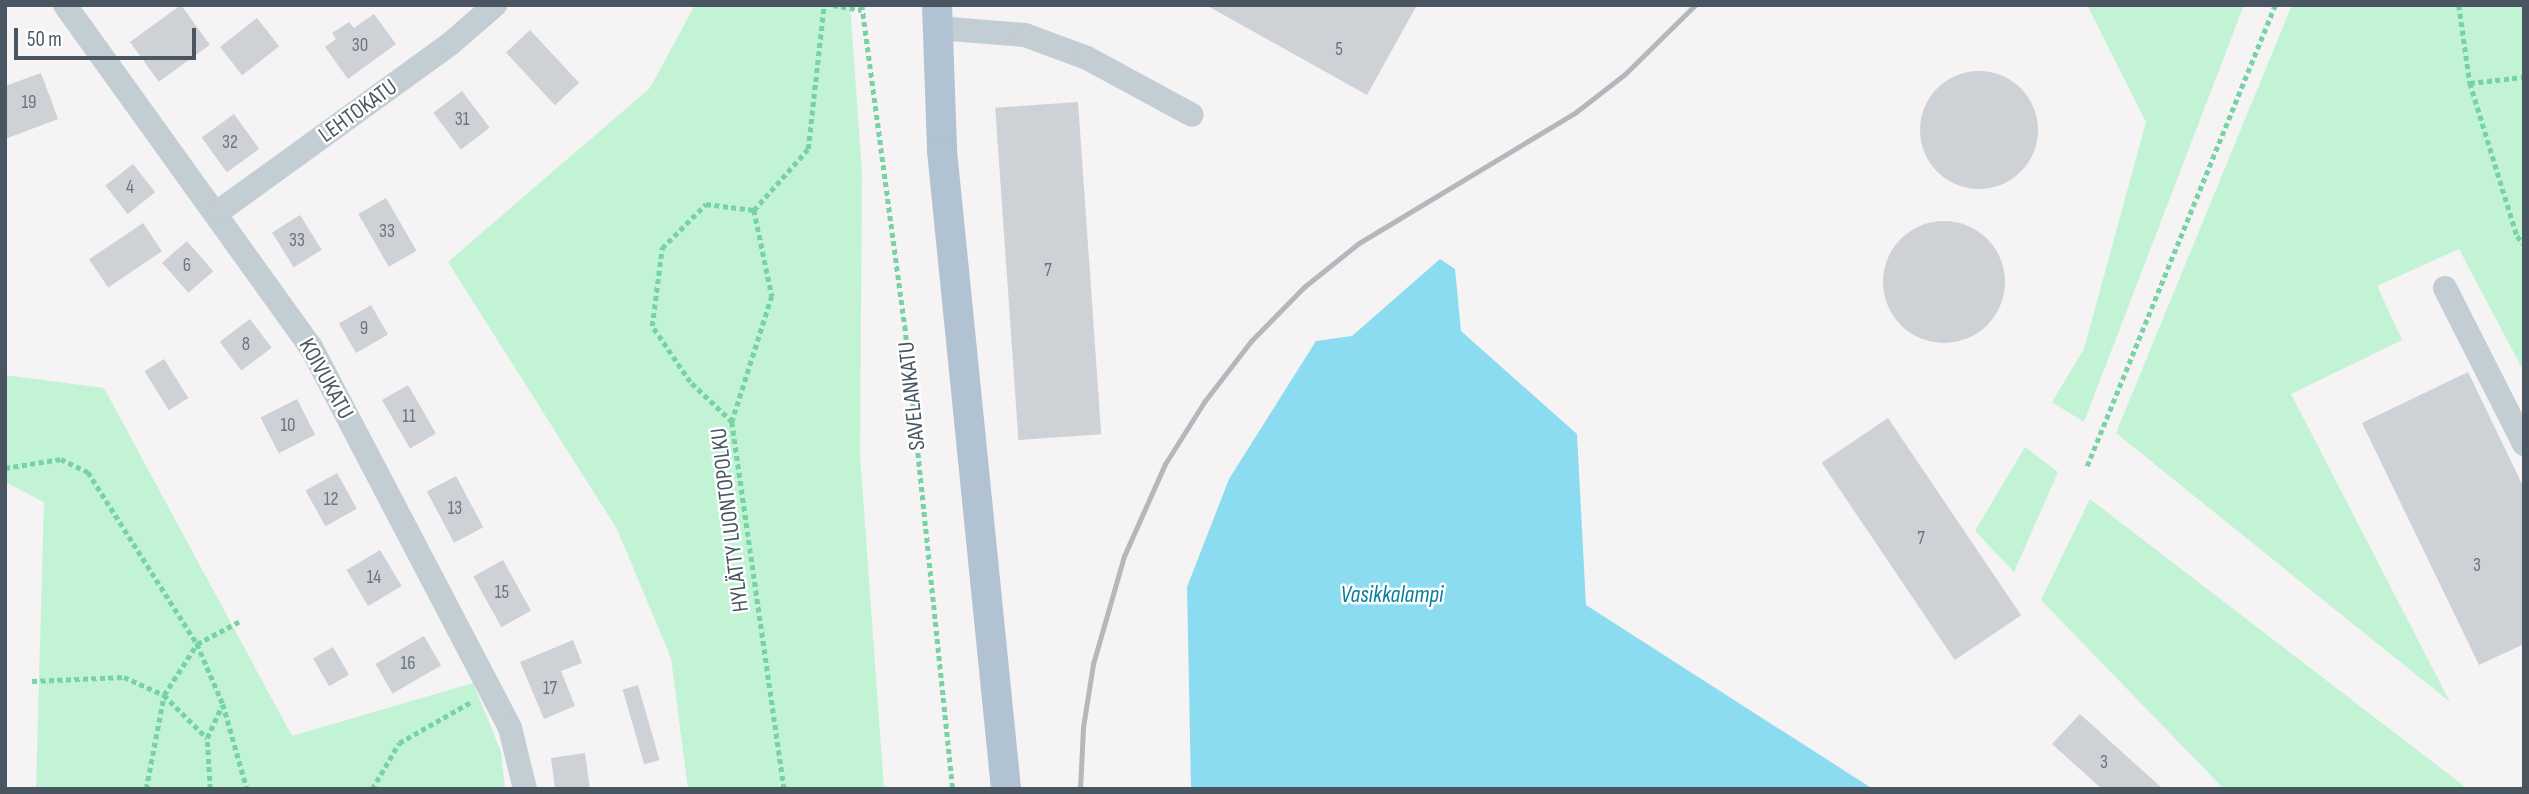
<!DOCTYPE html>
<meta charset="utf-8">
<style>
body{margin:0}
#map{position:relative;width:2529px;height:794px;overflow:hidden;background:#f5f3f3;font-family:"Sofia Sans Condensed",sans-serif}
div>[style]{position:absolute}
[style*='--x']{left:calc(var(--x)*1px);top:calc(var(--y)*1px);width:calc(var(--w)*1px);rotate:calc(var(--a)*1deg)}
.green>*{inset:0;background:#c1f3d4}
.water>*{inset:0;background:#8cdcf1}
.building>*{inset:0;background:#ced2d7;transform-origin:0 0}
.round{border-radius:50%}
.path>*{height:4.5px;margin-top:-2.25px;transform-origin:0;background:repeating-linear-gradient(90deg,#76d3a5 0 5px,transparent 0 8.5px)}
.minor>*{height:24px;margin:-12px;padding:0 12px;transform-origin:12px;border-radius:12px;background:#c3cdd4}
.major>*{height:30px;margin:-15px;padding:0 15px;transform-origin:15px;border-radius:15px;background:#b1c2d2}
.rail>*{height:5px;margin:-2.5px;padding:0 2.5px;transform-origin:2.5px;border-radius:2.5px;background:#b4b8bd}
span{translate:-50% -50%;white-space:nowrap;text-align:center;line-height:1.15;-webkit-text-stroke:5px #fff;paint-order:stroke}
.number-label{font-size:19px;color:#6a757e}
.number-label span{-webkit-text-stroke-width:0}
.street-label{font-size:23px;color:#495661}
.water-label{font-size:24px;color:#0780a0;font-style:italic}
.frame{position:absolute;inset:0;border:7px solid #495661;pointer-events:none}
.scale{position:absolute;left:14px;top:28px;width:182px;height:32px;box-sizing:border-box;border:4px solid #495661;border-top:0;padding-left:9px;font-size:21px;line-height:24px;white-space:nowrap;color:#495661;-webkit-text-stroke:5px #fff;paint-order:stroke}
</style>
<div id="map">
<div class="green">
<i style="clip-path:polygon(695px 5px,850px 5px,862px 173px,860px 454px,884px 789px,688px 789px,671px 658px,617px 529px,448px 262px,650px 88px)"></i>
<i style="clip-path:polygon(2087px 5px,2244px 5px,2084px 422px,2052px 402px,2084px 349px,2146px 122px)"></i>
<i style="clip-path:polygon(2292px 5px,2524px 5px,2524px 372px,2459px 249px,2377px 286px,2402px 340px,2291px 394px,2450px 702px,2116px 433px)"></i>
<i style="clip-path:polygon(5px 375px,104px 388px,292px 736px,473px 683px,501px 752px,505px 789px,36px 789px,44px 502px,5px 482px)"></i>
<i style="clip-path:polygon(2025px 447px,2058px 472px,2014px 572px,1975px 531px)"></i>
<i style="clip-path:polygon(2090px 499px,2464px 786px,2466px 789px,2224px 789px,2041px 600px)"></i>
</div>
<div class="water">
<i style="clip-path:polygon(1440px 259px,1455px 269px,1461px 331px,1577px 434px,1586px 605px,1873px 789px,1191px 789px,1187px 587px,1229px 479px,1316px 341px,1352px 336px)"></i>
</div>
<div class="building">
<i style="left:181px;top:5px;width:49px;height:63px;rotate:54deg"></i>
<i style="clip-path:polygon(1206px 5px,1417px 5px,1367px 95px)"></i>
<i style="clip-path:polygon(374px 14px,396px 44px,348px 79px,325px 47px,336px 39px,332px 33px,349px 22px,354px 28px)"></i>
<i style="left:257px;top:18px;width:36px;height:47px;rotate:52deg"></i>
<i style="left:530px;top:30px;width:72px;height:33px;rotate:47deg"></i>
<i class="round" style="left:1920px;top:71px;width:118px;height:118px"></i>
<i style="clip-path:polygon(41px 73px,58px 119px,5px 139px,5px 86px)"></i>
<i style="left:462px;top:91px;width:46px;height:36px;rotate:53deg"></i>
<i style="left:1078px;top:102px;width:333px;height:83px;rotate:86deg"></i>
<i style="left:234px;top:114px;width:43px;height:40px;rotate:54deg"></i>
<i style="left:133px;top:164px;width:36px;height:35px;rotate:52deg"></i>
<i style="left:386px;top:198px;width:61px;height:32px;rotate:60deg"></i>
<i style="left:300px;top:215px;width:41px;height:33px;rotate:58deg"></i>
<i class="round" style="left:1883px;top:221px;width:122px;height:122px"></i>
<i style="left:143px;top:223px;width:34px;height:65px;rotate:56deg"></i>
<i style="left:187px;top:241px;width:40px;height:33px;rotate:49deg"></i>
<i style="left:371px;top:305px;width:34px;height:37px;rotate:60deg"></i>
<i style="left:250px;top:319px;width:36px;height:38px;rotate:53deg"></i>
<i style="left:164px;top:359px;width:46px;height:23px;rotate:58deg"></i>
<i style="clip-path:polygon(2468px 372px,2524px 488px,2524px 644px,2479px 665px,2362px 423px)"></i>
<i style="left:408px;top:385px;width:56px;height:30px;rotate:60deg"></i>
<i style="left:297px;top:399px;width:40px;height:41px;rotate:63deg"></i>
<i style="left:1888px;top:418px;width:238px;height:80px;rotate:56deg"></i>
<i style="left:337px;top:473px;width:41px;height:36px;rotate:61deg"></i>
<i style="left:456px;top:476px;width:58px;height:33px;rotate:62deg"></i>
<i style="left:380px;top:550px;width:42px;height:39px;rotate:59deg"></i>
<i style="left:503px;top:560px;width:58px;height:34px;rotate:61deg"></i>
<i style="left:424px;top:636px;width:34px;height:56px;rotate:60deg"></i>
<i style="clip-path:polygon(573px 640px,582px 663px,561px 671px,575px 706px,544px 719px,520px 662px)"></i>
<i style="left:333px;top:647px;width:32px;height:23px;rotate:60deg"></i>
<i style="left:638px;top:685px;width:78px;height:16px;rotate:74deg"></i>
<i style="clip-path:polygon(2080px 714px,2163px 789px,2102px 789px,2052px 744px)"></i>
<i style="clip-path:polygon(585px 753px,590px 789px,555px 789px,551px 758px)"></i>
</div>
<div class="path">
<i style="--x:833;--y:5;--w:29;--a:10"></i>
<i style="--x:862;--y:5;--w:324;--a:82.4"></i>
<i style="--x:905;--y:326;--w:465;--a:84.1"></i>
<i style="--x:2459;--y:5;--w:79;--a:82"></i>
<i style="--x:2470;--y:83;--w:160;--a:72.9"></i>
<i style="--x:2517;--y:236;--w:11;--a:49"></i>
<i style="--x:2470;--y:83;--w:54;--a:-6.3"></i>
<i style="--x:754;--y:210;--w:88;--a:78.2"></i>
<i style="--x:772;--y:296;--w:132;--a:107.6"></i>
<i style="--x:732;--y:422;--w:371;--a:81.9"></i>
<i style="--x:732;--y:422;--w:58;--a:-136.4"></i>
<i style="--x:690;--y:382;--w:68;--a:-124.2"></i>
<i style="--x:652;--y:326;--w:79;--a:-82.7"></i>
<i style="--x:662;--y:248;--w:62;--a:-45"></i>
<i style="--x:706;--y:204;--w:48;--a:7.1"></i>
<i style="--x:754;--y:210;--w:81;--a:-48.5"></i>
<i style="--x:808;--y:149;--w:145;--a:-83.7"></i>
<i style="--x:2087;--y:466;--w:498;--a:-67.8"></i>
<i style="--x:5;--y:468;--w:57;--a:-9.1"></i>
<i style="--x:61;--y:459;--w:30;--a:26"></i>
<i style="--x:88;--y:472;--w:204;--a:57.6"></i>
<i style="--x:197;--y:644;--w:65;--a:66.6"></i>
<i style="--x:223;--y:704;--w:88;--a:74.2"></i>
<i style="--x:32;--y:681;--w:92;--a:-2.5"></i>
<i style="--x:124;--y:677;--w:44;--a:24.2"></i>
<i style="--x:164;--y:695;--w:61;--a:45"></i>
<i style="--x:146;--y:789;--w:96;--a:-79.2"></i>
<i style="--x:164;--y:695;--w:61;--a:-57.1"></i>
<i style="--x:197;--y:644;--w:51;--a:-28.1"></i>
<i style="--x:210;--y:789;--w:51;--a:-93.4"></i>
<i style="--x:207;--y:738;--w:35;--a:-65"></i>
<i style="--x:372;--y:789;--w:53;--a:-59.6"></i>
<i style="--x:399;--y:743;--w:83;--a:-29.7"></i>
</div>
<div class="minor">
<i style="--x:65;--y:5;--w:421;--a:54.3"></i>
<i style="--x:311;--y:347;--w:430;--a:62.4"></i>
<i style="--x:510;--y:728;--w:63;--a:76.2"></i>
<i style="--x:938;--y:28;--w:87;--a:4.6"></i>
<i style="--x:1025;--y:35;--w:66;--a:20.4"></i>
<i style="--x:1087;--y:58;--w:119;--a:28.5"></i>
<i style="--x:218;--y:212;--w:286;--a:-35.9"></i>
<i style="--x:450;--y:44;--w:60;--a:-40.9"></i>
<i style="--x:2445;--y:288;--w:175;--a:63.1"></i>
</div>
<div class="major">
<i style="--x:937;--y:5;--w:146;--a:88"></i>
<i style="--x:942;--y:151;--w:641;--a:84.27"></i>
</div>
<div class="rail">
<i style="--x:1080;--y:789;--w:62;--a:-87.2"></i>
<i style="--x:1083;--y:727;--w:64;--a:-81"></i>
<i style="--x:1093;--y:664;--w:112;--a:-74"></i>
<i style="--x:1124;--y:556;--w:101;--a:-66"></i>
<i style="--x:1165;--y:464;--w:73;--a:-57.8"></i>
<i style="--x:1204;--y:402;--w:77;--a:-52.4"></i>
<i style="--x:1251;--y:341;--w:76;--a:-45.5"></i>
<i style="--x:1304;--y:287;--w:70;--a:-38.7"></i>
<i style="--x:1359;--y:243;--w:253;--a:-31.1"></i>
<i style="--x:1576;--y:112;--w:62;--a:-37.8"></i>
<i style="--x:1625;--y:74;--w:98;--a:-44.6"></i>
</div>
<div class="number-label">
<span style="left:360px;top:46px">30</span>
<span style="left:1339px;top:50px">5</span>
<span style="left:29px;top:103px">19</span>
<span style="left:462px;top:120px">31</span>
<span style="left:230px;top:143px">32</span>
<span style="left:130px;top:188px">4</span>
<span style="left:387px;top:232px">33</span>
<span style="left:297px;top:241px">33</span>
<span style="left:187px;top:266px">6</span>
<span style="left:1048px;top:271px">7</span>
<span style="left:364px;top:329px">9</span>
<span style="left:246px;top:345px">8</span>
<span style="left:409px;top:417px">11</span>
<span style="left:288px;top:426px">10</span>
<span style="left:331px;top:500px">12</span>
<span style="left:455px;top:509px">13</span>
<span style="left:1921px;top:539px">7</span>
<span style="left:2477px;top:566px">3</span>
<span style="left:374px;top:578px">14</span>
<span style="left:502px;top:593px">15</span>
<span style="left:408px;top:664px">16</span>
<span style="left:550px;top:689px">17</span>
<span style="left:2104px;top:763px">3</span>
</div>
<div class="street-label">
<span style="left:358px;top:111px;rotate:-36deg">LEHTOKATU</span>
<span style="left:326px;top:379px;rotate:61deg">KOIVUKATU</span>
<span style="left:912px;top:396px;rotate:-96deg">SAVELANKATU</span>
<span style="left:730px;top:520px;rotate:-97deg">HYLÄTTY LUONTOPOLKU</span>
</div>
<div class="water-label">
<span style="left:1392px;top:595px">Vasikkalampi</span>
</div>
<div class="frame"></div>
<div class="scale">50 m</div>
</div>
